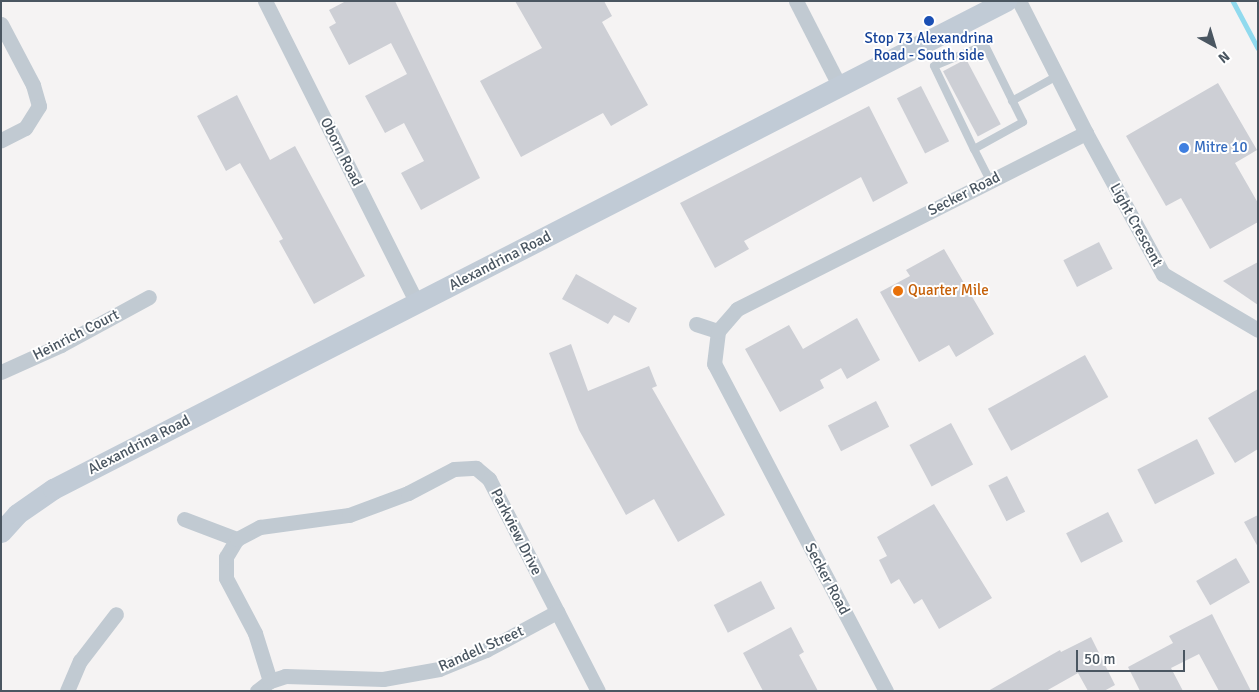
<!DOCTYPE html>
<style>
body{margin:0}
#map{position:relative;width:1259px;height:692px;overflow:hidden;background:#f5f3f3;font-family:Signika,sans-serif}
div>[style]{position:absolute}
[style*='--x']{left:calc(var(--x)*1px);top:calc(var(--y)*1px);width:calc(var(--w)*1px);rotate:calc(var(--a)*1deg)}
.stream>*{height:4.5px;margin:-2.25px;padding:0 2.25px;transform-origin:2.25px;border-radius:2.25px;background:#90daee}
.building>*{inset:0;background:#cdcfd5;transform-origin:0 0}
.service>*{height:8px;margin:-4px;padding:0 4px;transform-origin:4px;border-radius:4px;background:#c1cad2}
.minor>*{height:15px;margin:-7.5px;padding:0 7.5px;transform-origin:7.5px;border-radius:7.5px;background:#c1cad2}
.secondary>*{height:21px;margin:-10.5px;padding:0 10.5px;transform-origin:10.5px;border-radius:10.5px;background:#c1cbd6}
.dots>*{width:14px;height:14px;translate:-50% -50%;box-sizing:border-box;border:2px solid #fff;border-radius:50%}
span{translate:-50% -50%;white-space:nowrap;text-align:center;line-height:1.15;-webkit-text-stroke:4px #fff;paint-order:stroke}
.transit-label{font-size:15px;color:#164399}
.shop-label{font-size:15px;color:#366cbe}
.left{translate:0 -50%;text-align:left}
.street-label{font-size:15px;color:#4a5661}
.food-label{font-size:15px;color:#c56008}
.frame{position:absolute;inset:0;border:2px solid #4a5661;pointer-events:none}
.north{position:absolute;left:1189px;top:20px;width:50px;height:50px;-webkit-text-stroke:4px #fff;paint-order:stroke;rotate:141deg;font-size:14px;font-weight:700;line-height:20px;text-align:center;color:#4a5661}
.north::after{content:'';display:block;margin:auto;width:18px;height:22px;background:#4a5661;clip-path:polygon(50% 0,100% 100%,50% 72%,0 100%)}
.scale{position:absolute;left:1076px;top:650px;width:109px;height:22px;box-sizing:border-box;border:2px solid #4a5661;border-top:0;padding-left:6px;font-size:15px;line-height:18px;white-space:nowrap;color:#4a5661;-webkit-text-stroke:4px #fff;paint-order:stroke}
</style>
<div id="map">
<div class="stream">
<i style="--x:1233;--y:1;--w:53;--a:62"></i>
</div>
<div class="building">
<i style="clip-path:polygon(346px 1px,395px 1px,480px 178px,421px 210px,401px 173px,424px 161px,404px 123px,385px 133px,365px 96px,407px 74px,391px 43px,349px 65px,329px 27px,336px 23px,329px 10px)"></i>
<i style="clip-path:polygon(515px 1px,604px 1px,612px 16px,602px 22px,648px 105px,611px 126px,603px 113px,521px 157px,480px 81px,542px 48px)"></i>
<i style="left:966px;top:59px;width:74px;height:26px;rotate:62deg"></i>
<i style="clip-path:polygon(1218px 83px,1257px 150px,1235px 163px,1258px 203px,1258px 222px,1210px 249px,1181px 198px,1166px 206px,1126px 136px)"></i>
<i style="left:921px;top:86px;width:62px;height:27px;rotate:63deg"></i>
<i style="clip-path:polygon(237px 95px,270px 160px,295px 146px,365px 276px,314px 304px,279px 241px,283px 239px,240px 163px,226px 171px,197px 116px)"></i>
<i style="clip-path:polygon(869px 106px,908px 183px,873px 202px,861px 177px,744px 241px,749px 249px,715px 268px,680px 203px)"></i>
<i style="left:1099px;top:242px;width:30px;height:40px;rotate:63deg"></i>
<i style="clip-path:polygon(944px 249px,994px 334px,956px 357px,949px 345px,919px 362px,880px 292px,910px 276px,906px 270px)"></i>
<i style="clip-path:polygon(1258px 262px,1258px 305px,1223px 281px)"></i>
<i style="clip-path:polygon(576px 274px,637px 308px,629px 323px,614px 315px,608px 324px,562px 299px)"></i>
<i style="clip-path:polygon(857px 318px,880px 360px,847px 379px,841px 368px,820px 380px,824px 388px,780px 412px,745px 349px,789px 325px,803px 349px)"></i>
<i style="clip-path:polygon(571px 344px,588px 391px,649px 366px,657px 386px,652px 388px,725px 515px,678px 542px,654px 499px,626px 515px,579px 430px,549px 353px)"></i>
<i style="left:1085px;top:355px;width:48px;height:111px;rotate:61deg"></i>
<i style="clip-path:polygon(1258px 389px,1258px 449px,1235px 463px,1208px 418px)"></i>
<i style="left:876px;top:401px;width:29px;height:54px;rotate:63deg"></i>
<i style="left:951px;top:423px;width:47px;height:47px;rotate:62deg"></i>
<i style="left:1197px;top:439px;width:39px;height:67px;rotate:63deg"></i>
<i style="left:1007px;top:476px;width:40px;height:21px;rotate:63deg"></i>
<i style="clip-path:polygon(934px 504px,992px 598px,939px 629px,922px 599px,914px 604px,899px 579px,891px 584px,879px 560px,887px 556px,877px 537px)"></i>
<i style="left:1108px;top:512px;width:33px;height:47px;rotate:63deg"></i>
<i style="clip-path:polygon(1258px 515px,1258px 547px,1244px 522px)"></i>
<i style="left:1236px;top:558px;width:28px;height:46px;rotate:60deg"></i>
<i style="left:761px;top:581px;width:31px;height:53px;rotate:63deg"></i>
<i style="clip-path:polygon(1212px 614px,1251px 691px,1219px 691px,1199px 654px,1171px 668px,1183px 691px,1140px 691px,1128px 667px,1173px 643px,1169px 636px)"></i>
<i style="clip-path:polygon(791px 627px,804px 652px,799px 655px,818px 691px,763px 691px,743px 653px)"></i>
<i style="clip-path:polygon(1091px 637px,1115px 685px,1104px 691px,1088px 691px,1078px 673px,1046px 691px,988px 691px,1060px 650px,1061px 652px)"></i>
</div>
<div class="service">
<i style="--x:1012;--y:101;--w:51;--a:-29.1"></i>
<i style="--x:974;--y:149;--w:56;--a:-28.9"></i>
<i style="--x:1023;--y:122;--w:86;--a:-116.3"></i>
<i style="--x:985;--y:45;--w:55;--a:157.6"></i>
<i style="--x:934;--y:66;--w:92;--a:64.3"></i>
<i style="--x:974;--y:149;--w:36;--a:63"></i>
</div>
<div class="minor">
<i style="--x:265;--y:1;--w:338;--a:63.3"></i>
<i style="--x:796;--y:1;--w:97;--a:62.9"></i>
<i style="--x:1;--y:24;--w:69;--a:62.3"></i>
<i style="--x:33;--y:85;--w:22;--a:74"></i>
<i style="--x:39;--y:106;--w:26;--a:122"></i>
<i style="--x:25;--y:128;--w:27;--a:153"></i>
<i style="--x:1086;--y:133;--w:161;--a:61.4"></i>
<i style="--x:1163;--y:274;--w:110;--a:30.5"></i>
<i style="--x:696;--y:324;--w:23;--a:18"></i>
<i style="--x:1;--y:372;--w:66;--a:-24.2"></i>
<i style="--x:61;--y:345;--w:100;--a:-28.6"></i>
<i style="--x:184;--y:519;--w:57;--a:20.7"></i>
<i style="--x:270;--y:681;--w:50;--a:-107.4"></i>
<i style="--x:255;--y:633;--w:62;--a:-117.8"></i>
<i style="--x:226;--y:578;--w:21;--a:-90"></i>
<i style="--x:226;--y:557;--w:21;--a:-59"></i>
<i style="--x:237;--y:539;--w:26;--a:-28"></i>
<i style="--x:260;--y:527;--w:90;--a:-7.7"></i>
<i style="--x:349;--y:515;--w:63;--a:-20.4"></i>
<i style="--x:408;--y:493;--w:52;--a:-27.6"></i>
<i style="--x:454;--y:469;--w:22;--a:-3"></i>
<i style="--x:476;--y:468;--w:17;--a:40"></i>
<i style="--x:489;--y:479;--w:238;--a:62.8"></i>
<i style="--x:67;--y:691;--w:33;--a:-67"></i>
<i style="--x:80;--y:661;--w:59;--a:-52.5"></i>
<i style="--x:257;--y:691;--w:16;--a:-38"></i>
<i style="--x:270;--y:681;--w:16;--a:-18"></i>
<i style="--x:285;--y:676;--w:98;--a:1.8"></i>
<i style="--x:383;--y:679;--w:57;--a:-10.1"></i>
<i style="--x:439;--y:669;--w:51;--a:-22"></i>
<i style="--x:486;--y:650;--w:81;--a:-28.2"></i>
<i style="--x:886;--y:691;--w:369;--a:-117.7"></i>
<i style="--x:714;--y:364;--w:33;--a:-83"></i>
<i style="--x:718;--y:331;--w:29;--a:-49"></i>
<i style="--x:737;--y:309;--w:391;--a:-26.8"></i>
<i style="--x:1086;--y:133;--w:148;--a:-116.9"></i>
</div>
<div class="secondary">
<i style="--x:1;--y:532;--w:24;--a:-48"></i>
<i style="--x:17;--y:514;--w:44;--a:-34.8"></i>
<i style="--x:53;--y:489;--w:1071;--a:-27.12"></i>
</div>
<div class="dots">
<i style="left:929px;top:21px;background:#1a4fb4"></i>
<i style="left:1184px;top:148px;background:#3f7fe0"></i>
<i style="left:898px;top:291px;background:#e8710a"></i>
</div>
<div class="transit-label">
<span style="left:929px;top:47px">Stop 73 Alexandrina<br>Road - South side</span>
</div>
<div class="shop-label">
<span class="left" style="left:1194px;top:148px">Mitre 10</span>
</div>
<div class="street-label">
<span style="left:341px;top:152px;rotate:63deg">Oborn Road</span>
<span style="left:964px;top:194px;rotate:-27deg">Secker Road</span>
<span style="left:1136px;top:225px;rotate:61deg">Light Crescent</span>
<span style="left:500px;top:261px;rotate:-27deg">Alexandrina Road</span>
<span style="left:76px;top:335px;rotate:-27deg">Heinrich Court</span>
<span style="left:139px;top:445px;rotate:-27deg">Alexandrina Road</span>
<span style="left:516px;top:532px;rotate:63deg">Parkview Drive</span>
<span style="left:827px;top:579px;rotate:62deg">Secker Road</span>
<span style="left:481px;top:649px;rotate:-24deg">Randell Street</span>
</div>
<div class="food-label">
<span class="left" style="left:908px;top:291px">Quarter Mile</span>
</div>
<div class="frame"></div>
<div class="north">N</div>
<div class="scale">50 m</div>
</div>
